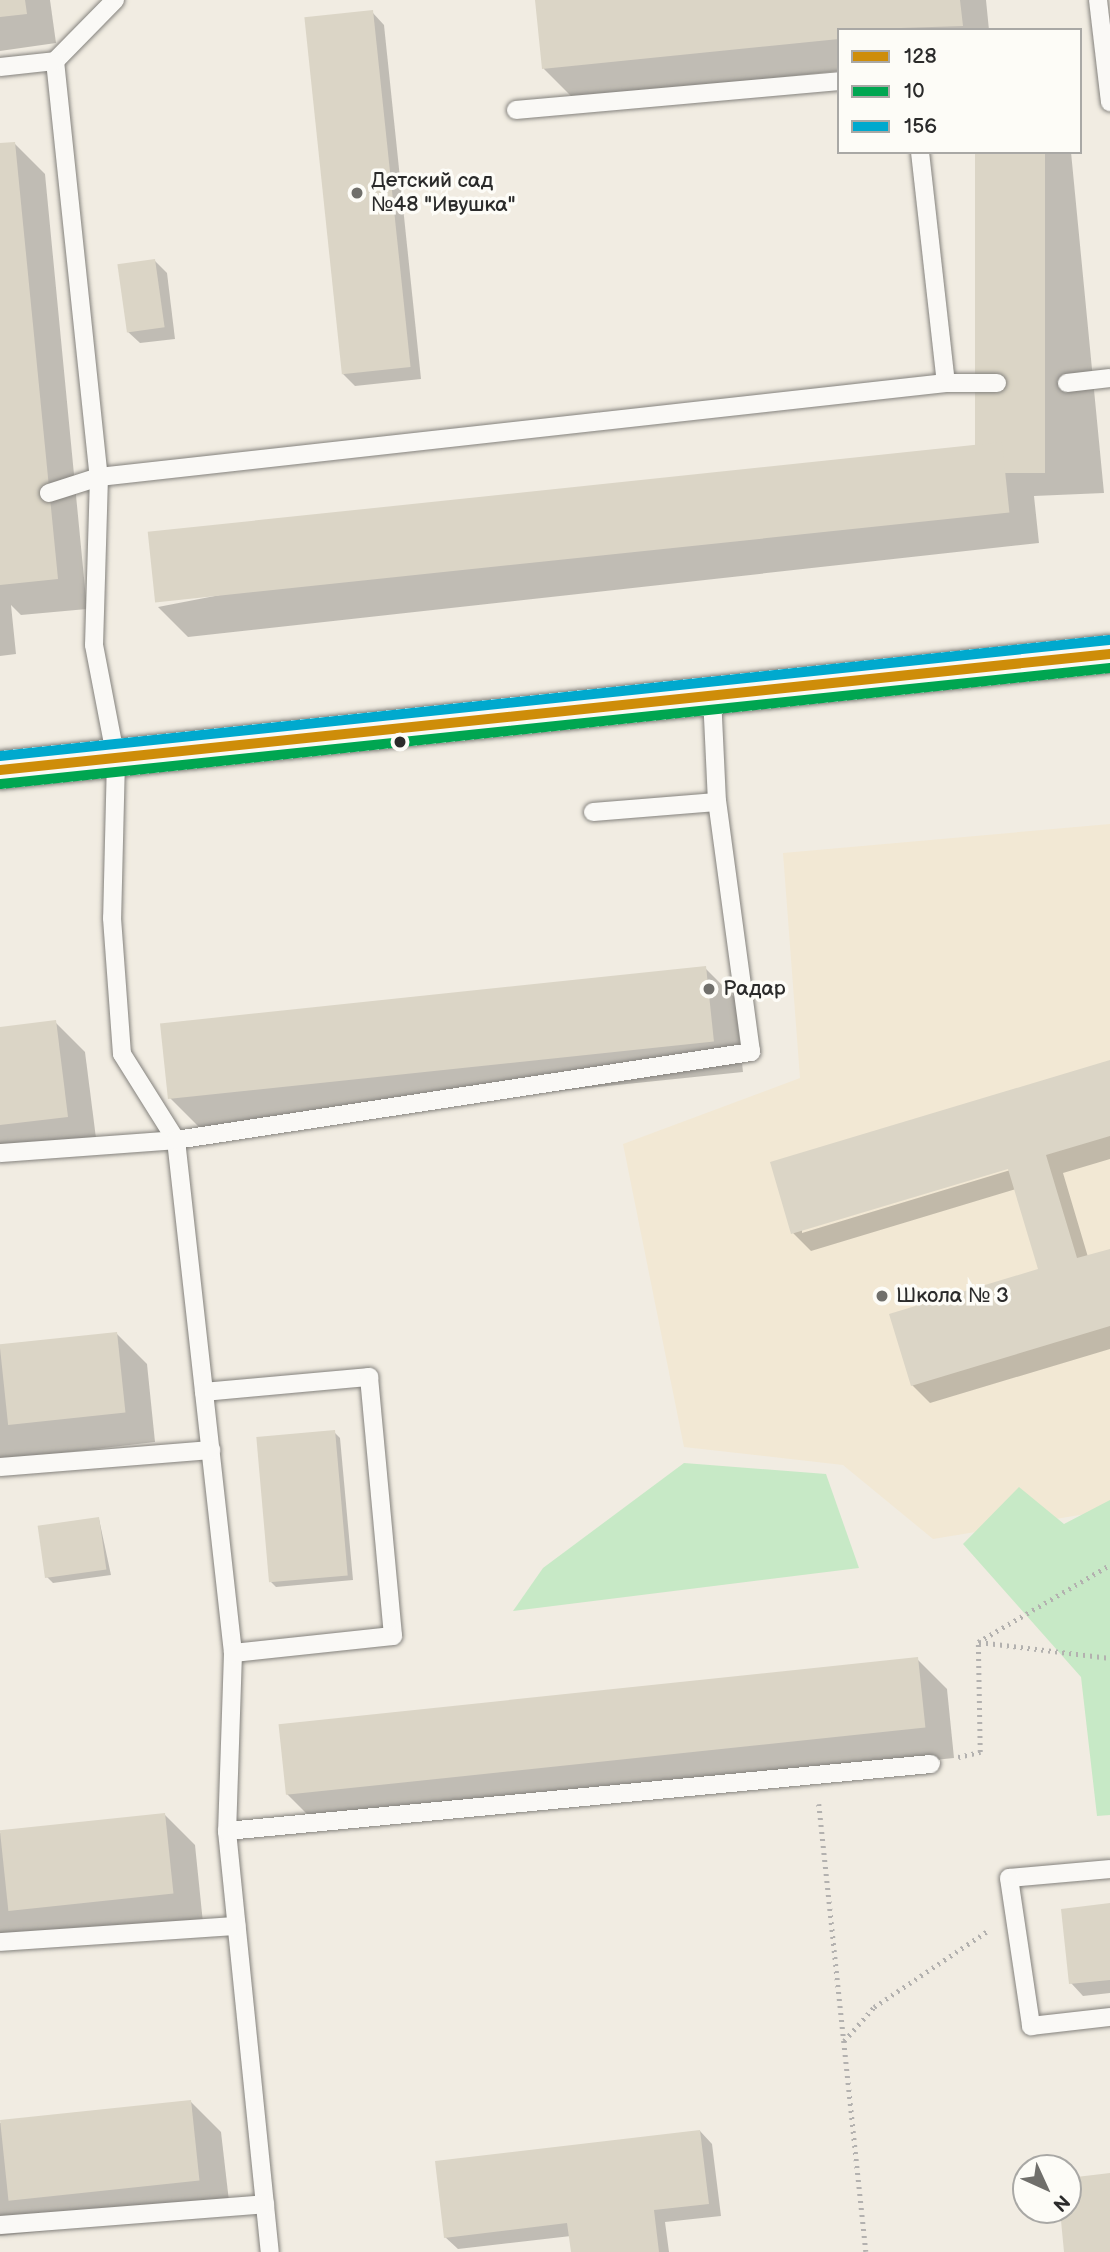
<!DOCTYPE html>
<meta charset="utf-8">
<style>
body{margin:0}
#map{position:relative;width:1110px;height:2252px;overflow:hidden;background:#f1ece2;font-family:"Balsamiq Sans",sans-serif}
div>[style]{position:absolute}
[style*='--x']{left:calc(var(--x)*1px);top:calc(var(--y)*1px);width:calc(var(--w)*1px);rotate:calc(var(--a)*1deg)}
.built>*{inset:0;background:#f2e8d4}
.green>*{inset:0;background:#c7e9c6}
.shadow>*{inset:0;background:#0003}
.building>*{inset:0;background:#dbd5c6;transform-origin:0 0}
.path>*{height:4.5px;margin-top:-2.25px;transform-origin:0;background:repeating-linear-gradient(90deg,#b3b1af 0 2px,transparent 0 7px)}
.roads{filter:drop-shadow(0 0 2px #84827d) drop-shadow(0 0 2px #84827d)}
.service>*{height:18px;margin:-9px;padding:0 9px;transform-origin:9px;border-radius:9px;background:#faf9f6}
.tertiary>*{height:38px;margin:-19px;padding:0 19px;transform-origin:19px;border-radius:19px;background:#faf9f6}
.bus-1>*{height:10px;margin:-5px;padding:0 5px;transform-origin:5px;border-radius:5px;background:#ce8d09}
.bus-2>*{height:10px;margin:-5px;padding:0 5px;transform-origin:5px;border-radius:5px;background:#00a651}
.bus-3>*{height:10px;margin:-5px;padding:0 5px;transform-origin:5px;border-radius:5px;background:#00a9ce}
.dots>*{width:19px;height:19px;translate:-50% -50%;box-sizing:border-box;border:4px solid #fdfcf7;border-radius:50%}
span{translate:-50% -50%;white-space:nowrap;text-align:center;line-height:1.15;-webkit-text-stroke:7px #fdfcf7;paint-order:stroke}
.poi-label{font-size:21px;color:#2b2b2b}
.left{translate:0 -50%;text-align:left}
.legend{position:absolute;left:837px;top:28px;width:245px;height:126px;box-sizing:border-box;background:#fdfcf7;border:2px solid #a9a8a5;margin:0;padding:9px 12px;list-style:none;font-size:21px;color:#2b2b2b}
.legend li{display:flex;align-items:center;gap:14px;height:35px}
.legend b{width:35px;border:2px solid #a9a8a5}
.north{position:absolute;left:1012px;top:2154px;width:70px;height:70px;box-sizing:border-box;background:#fdfcf7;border:2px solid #a9a8a5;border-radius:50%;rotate:135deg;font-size:19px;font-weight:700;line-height:28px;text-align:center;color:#2b2b2b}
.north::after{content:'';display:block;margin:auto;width:24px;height:32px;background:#706f6b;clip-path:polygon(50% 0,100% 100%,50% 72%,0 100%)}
</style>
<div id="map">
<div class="built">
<i style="clip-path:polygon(1110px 824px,1110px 1510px,933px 1539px,843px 1465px,684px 1447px,623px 1144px,800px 1078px,783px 853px)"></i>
</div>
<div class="green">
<i style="clip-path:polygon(684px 1463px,826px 1474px,859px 1568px,513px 1611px,543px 1568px)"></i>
<i style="clip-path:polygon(1019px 1487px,1064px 1524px,1110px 1500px,1110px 1815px,1097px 1816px,1081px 1677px,963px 1544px)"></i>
</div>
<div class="shadow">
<i style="clip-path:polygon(0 0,50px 0,56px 43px,0 51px)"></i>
<i style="clip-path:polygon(537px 0,986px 0,989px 30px,839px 30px,839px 71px,574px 99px,544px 69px)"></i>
<i style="clip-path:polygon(372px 12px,384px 25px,421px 379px,355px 386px,343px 374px)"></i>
<i style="clip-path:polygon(15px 144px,45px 174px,87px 609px,21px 615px,11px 605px,16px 654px,0 656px,0 145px)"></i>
<i style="clip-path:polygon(977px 152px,1071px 152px,1104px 493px,1034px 496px,1039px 543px,188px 637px,158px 607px,1001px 444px,1006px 449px)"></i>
<i style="clip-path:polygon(155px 261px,167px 273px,175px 339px,140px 343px,127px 331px)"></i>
<i style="clip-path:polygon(705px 968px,735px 998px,743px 1072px,200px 1128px,170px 1098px)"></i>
<i style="clip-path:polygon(55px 1022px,85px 1052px,97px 1146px,0 1159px,0 1029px)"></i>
<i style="clip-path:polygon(evenodd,1110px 1062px,1110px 1159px,1063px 1173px,1088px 1257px,1110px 1250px,1110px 1349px,930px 1403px,912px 1385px,1040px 1270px,1016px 1189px,811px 1251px,793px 1233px,1110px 1062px,1016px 1165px,1017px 1168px,802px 1233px,802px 1229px,1016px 1165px)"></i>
<i style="clip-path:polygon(117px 1334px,147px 1364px,155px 1442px,0 1460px,0 1347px)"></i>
<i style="clip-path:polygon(334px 1432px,340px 1438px,353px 1580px,276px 1587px,270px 1581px)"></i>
<i style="clip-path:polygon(99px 1519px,111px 1575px,53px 1583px,47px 1577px)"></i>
<i style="clip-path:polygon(917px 1659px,947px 1689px,954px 1758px,316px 1823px,286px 1793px)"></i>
<i style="clip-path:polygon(165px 1815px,195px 1845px,203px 1923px,0 1946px,0 1833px)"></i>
<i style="clip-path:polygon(1110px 1905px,1110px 1993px,1083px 1996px,1071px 1983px)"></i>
<i style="clip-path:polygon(191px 2102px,221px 2132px,230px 2210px,0 2236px,0 2123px)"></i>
<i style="clip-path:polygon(700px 2131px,712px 2144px,721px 2216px,665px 2222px,669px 2252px,573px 2252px,571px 2236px,458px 2249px,445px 2237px)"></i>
</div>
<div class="building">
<i style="clip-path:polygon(0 0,25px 0,27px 14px,0 17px)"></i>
<i style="clip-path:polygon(535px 0,960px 0,963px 26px,839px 30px,839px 39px,542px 69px)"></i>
<i style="left:373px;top:10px;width:359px;height:69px;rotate:84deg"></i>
<i style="clip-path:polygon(15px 142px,58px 579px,0 585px,0 143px)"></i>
<i style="left:975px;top:152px;width:70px;height:321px"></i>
<i style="left:155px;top:259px;width:69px;height:38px;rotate:82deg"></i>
<i style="left:1002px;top:442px;width:71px;height:859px;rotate:84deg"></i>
<i style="left:706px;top:966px;width:76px;height:549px;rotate:84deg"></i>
<i style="clip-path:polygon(56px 1020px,68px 1117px,0 1125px,0 1027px)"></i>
<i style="clip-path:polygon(1110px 1060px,1110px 1136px,1046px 1155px,1077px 1258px,1110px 1249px,1110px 1326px,911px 1386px,889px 1314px,1038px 1269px,1008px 1169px,791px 1234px,770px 1162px)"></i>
<i style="left:117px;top:1332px;width:81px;height:118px;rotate:84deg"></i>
<i style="left:335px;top:1430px;width:146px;height:79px;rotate:85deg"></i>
<i style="left:99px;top:1517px;width:53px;height:62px;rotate:82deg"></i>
<i style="left:918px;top:1657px;width:71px;height:643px;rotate:84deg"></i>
<i style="left:165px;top:1813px;width:81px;height:166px;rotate:84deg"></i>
<i style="clip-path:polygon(1110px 1903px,1110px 1980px,1069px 1984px,1061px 1909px)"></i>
<i style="left:191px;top:2100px;width:81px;height:192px;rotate:84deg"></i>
<i style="clip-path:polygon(700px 2130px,709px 2204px,654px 2210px,659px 2252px,571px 2252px,567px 2223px,444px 2238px,435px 2161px)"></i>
<i style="clip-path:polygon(1110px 2173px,1110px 2252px,1064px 2252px,1060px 2210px,1068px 2210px,1068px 2178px)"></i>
</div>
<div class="path">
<i style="--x:979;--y:1642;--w:132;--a:7"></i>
<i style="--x:958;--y:1757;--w:23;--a:-13"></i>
<i style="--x:980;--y:1752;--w:110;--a:-91"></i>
<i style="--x:978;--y:1642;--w:153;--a:-30.3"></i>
<i style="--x:819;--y:1804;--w:450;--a:84"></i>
<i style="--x:844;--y:2041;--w:45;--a:-48.6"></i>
<i style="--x:874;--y:2007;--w:138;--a:-33.8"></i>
</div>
<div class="roads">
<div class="service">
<i style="--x:115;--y:0;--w:86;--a:134.5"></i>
<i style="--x:55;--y:61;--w:418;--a:84"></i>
<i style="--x:99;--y:477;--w:168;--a:91.7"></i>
<i style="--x:94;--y:645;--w:116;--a:79.1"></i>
<i style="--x:116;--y:759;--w:159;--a:91.4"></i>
<i style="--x:112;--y:918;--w:136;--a:85.8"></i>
<i style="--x:122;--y:1054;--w:102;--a:57.9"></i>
<i style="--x:176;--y:1140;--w:516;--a:83.66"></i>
<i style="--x:233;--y:1653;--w:178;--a:91.9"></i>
<i style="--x:227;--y:1831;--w:423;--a:84.2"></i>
<i style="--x:1098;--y:0;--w:103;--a:83.3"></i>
<i style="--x:0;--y:67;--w:55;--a:-6.2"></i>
<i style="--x:516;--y:110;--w:324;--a:-5.1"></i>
<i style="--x:920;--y:152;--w:232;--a:83.6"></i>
<i style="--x:1067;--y:383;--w:43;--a:-6.6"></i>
<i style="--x:49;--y:493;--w:52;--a:-17.7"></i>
<i style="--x:99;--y:477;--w:852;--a:-6.33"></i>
<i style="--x:946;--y:383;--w:51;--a:0"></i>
<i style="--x:593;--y:812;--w:124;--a:-4.6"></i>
<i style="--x:0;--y:1153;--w:176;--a:-4.2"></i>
<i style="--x:176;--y:1140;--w:582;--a:-8.7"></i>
<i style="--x:751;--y:1052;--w:252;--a:-97.7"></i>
<i style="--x:717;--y:802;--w:106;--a:-92.7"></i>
<i style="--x:204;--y:1392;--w:166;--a:-5.2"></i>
<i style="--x:369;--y:1377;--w:260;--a:84.7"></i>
<i style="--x:393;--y:1636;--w:161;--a:173.9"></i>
<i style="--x:0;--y:1467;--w:212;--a:-4.6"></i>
<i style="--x:227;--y:1831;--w:707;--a:-5.44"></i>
<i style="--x:1110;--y:1869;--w:101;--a:174.9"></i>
<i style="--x:1009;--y:1878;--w:150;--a:81.5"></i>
<i style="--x:1031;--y:2026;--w:80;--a:-6.5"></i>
<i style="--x:0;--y:1942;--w:237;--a:-3.9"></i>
<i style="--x:0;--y:2225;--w:266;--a:-4.5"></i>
</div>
<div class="tertiary">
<i style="--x:0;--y:770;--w:1116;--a:-5.97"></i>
</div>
</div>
<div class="bus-1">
<i style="--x:0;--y:770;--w:1116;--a:-5.97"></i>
</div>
<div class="bus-2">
<i style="--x:1;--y:784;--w:1115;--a:-5.97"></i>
</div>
<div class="bus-3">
<i style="--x:0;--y:756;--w:1115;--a:-5.97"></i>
</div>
<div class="dots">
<i style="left:357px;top:193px;background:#706f6b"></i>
<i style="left:400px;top:742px;background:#2b2b2b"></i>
<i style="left:709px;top:989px;background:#706f6b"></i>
<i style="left:882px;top:1296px;background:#706f6b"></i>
</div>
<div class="poi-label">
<span class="left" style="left:371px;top:193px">Детский сад<br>№48 "Ивушка"</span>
<span class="left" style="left:723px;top:989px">Радар</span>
<span class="left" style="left:896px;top:1296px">Школа № 3</span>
</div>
<ul class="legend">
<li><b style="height:9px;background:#ce8d09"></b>128</li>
<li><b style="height:9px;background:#00a651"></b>10</li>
<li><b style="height:9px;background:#00a9ce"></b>156</li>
</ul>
<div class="north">N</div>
</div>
